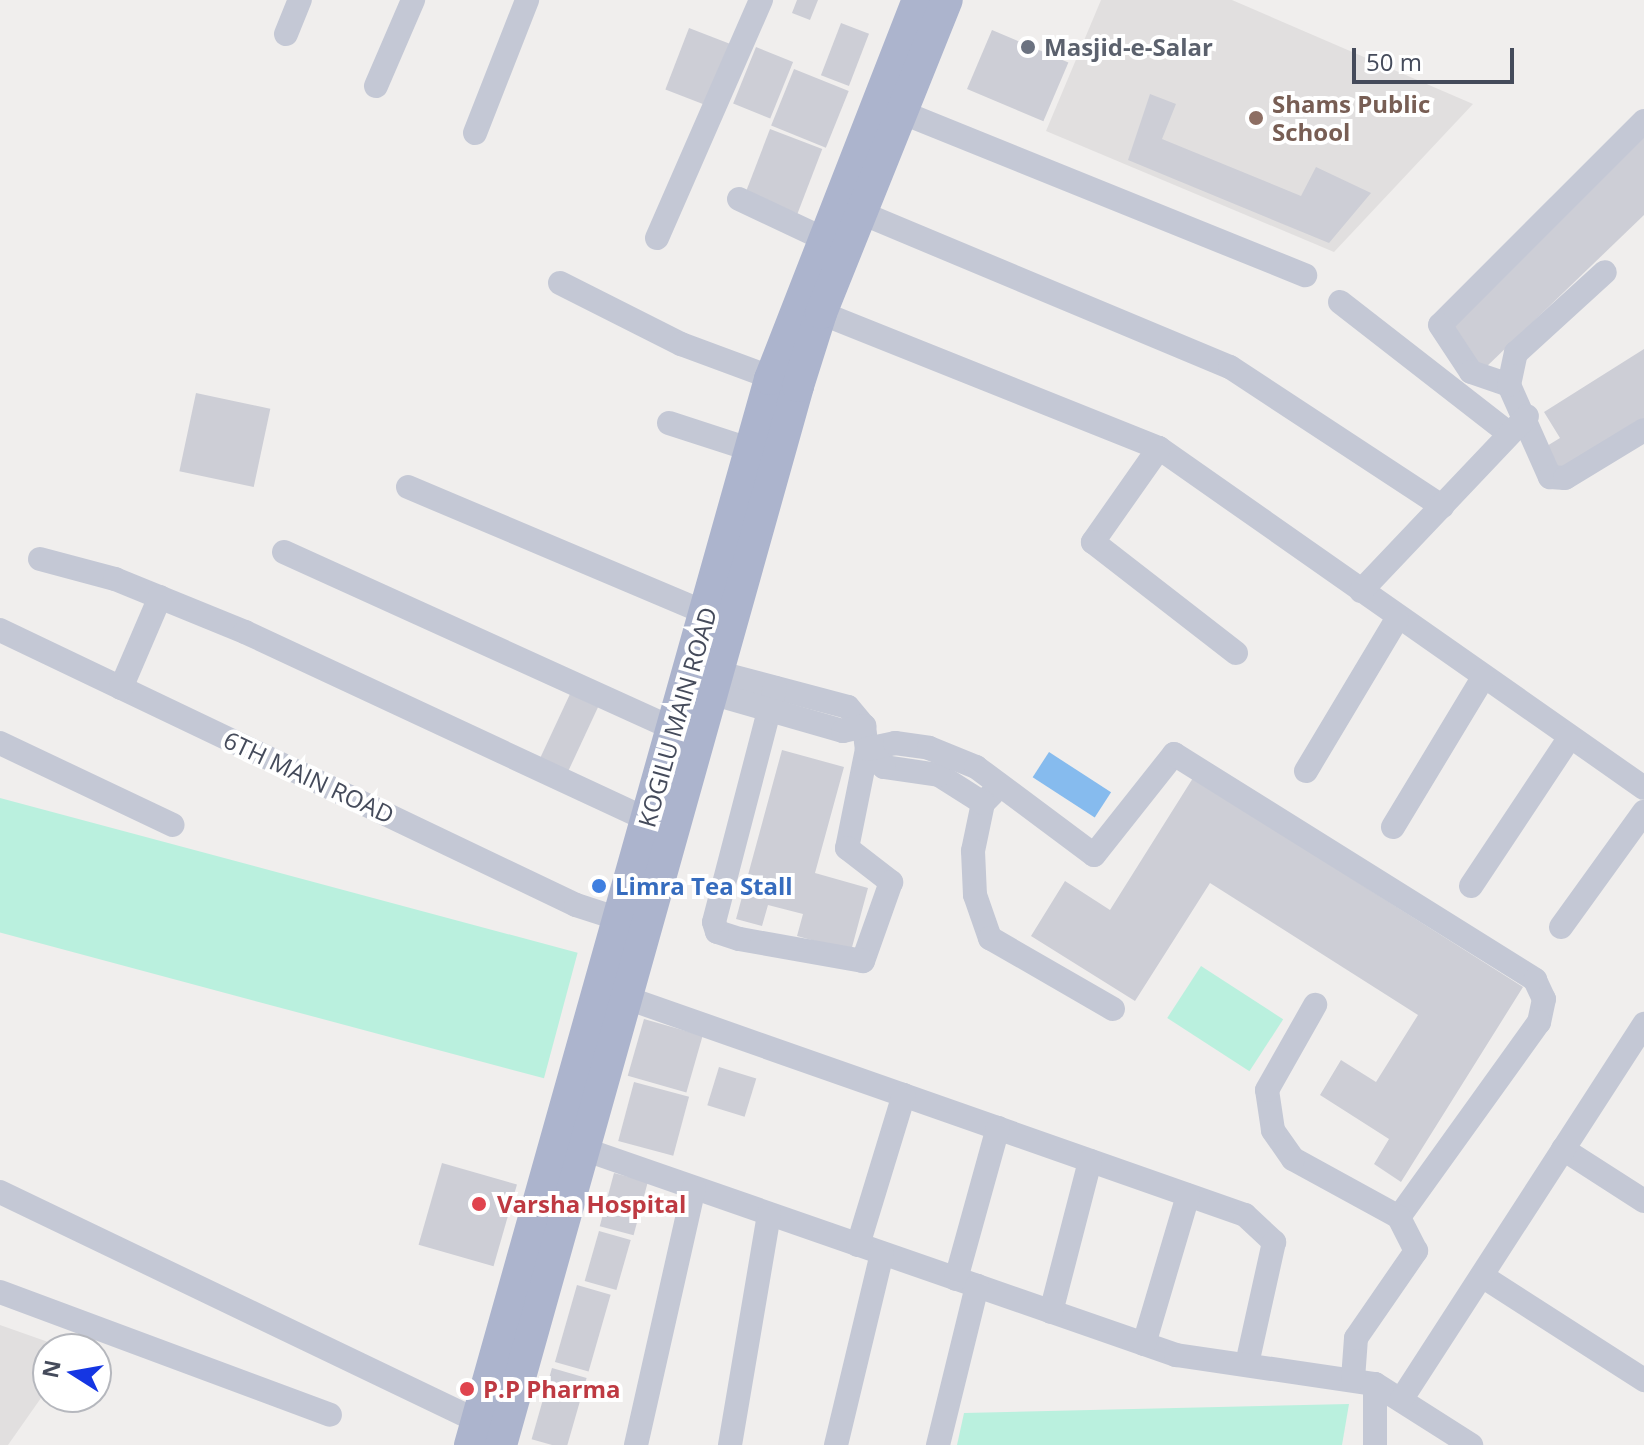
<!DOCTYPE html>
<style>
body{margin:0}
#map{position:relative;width:1644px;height:1445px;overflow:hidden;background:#f0eeed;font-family:"Open Sans",sans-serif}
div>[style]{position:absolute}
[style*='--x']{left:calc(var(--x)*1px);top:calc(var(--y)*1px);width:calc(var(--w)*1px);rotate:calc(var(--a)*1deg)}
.education>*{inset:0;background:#e1dfdf}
.green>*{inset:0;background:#baf0de;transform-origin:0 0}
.water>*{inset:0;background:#86bbee;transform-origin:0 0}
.building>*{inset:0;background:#cdced6;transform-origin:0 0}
.minor>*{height:24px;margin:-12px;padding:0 12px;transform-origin:12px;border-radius:12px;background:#c4c8d5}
.major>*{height:32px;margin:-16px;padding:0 16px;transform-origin:16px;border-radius:16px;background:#acb4cd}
.dots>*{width:22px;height:22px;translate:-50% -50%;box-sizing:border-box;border:4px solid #fff;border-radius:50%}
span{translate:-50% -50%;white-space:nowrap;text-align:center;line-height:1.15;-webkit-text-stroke:8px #fff;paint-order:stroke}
.worship-label{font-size:24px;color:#5b616d;font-weight:700}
.left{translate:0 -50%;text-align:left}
.education-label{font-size:24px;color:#785e54;font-weight:700}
.street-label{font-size:24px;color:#454b5b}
.shop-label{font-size:24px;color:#366cbe;font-weight:700}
.health-label{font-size:24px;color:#be3a42;font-weight:700}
.north{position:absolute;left:32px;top:1333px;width:80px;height:80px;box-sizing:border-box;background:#fff;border:2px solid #b5b7bd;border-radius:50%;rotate:281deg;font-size:22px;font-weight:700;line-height:32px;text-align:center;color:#454b5b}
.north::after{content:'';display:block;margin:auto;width:28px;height:36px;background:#1536e3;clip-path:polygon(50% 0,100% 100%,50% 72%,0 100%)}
.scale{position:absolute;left:1352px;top:48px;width:162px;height:36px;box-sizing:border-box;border:4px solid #454b5b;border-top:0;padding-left:10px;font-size:24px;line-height:28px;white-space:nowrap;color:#454b5b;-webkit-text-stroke:6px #fff;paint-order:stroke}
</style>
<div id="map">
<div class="education">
<i style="clip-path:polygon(1101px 0,1232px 0,1473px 104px,1334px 252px,1046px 131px)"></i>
<i style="clip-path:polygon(0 1325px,68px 1349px,48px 1349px,48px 1388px,8px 1445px,0 1445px)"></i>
</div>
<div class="green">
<i style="left:0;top:798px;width:598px;height:130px;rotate:15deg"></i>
<i style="left:1201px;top:966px;width:98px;height:62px;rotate:33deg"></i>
<i style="clip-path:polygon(1349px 1404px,1342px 1445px,957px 1445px,964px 1413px)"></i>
</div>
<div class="water">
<i style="left:1049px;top:752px;width:74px;height:30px;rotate:33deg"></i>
</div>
<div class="building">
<i style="clip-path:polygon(797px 0,818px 0,810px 20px,792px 13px)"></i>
<i style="left:841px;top:23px;width:30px;height:56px;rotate:21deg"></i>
<i style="left:689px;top:28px;width:45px;height:66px;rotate:21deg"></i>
<i style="left:992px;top:30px;width:83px;height:64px;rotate:23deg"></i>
<i style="left:756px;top:47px;width:40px;height:61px;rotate:22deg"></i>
<i style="left:794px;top:69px;width:59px;height:61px;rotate:22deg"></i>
<i style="clip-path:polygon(1150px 94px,1176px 104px,1162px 139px,1301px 196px,1316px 167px,1371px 193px,1329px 243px,1128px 160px)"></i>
<i style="left:770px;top:129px;width:56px;height:69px;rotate:21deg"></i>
<i style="clip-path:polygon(1644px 133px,1644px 215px,1483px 370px,1443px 324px)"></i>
<i style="clip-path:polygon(1644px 349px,1644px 421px,1558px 475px,1542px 449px,1560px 438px,1544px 412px)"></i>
<i style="left:196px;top:393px;width:76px;height:80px;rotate:12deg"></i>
<i style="left:570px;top:694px;width:31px;height:75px;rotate:25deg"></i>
<i style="clip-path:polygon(782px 750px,844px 767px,815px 873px,868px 888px,851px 951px,797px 936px,803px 914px,768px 905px,762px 926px,736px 919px)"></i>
<i style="clip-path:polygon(1193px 778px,1523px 987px,1401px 1182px,1374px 1164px,1389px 1139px,1320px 1095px,1341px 1060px,1376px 1082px,1418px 1015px,1210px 883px,1135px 1001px,1031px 936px,1065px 881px,1110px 910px)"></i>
<i style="left:644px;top:1019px;width:61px;height:59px;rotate:16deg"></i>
<i style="left:719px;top:1067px;width:39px;height:40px;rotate:17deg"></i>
<i style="left:634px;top:1082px;width:57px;height:61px;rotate:15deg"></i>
<i style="left:442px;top:1163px;width:78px;height:85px;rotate:16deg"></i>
<i style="left:614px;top:1173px;width:35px;height:55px;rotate:15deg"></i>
<i style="left:599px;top:1231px;width:33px;height:52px;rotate:16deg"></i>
<i style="left:577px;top:1285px;width:35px;height:80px;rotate:16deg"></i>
<i style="left:552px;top:1368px;width:36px;height:74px;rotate:16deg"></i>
</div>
<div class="minor">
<i style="--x:286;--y:34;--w:37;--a:-68"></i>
<i style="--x:376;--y:86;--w:94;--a:-66.7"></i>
<i style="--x:901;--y:112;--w:436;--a:22"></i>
<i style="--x:1644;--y:121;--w:288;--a:135"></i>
<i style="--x:1440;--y:325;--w:56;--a:56.6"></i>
<i style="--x:1471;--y:372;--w:40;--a:18.9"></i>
<i style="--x:1509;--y:385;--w:101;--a:66"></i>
<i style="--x:1550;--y:477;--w:15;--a:4"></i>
<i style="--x:1565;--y:478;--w:92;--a:-31.3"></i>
<i style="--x:475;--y:133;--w:143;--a:-68.6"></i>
<i style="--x:739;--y:199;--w:92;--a:25.2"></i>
<i style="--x:847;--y:207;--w:415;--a:22.7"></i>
<i style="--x:1230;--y:367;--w:254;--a:33.3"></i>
<i style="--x:657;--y:238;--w:260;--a:-66.4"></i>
<i style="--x:560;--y:283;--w:136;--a:26.8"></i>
<i style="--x:681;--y:344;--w:110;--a:20.3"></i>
<i style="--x:1340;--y:302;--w:213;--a:37.9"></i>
<i style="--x:821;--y:313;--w:364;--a:21.8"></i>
<i style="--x:1159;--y:448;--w:592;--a:35.03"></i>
<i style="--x:1509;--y:385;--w:33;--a:-78"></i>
<i style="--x:1516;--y:353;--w:120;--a:-42.3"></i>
<i style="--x:669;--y:423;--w:87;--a:18"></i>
<i style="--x:1159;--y:448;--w:115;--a:125.1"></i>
<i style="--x:1093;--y:542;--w:181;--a:37.8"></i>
<i style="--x:408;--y:487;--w:324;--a:22.9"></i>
<i style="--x:284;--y:552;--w:428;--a:24.4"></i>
<i style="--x:40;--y:559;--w:78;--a:14.9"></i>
<i style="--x:115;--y:579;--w:140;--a:22.2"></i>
<i style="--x:245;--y:632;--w:459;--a:25"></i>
<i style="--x:1361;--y:591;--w:241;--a:-46.5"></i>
<i style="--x:0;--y:630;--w:638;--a:25.52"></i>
<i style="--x:576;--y:905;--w:45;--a:18"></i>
<i style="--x:720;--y:673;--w:132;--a:14.9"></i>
<i style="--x:848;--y:707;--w:25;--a:50"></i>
<i style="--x:864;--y:726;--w:23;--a:83"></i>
<i style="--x:867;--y:749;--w:101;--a:101.4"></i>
<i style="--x:847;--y:848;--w:56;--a:37.7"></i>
<i style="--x:891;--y:882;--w:84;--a:109.5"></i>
<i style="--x:863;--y:961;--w:126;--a:-169.9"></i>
<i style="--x:739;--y:939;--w:23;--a:-162"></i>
<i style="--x:717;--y:932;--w:10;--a:-107"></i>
<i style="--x:714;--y:922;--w:242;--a:-75.4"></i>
<i style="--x:121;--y:688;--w:99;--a:-66.8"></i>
<i style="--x:714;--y:694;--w:134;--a:16"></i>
<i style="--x:843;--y:731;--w:22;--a:-13"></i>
<i style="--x:0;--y:743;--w:191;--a:25.4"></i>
<i style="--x:1306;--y:771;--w:177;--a:-59.1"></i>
<i style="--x:992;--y:794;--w:13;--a:135"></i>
<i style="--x:983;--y:803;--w:49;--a:101.8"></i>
<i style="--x:973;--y:851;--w:44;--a:87.4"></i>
<i style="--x:975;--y:895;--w:46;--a:70.8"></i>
<i style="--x:990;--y:938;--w:142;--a:30"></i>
<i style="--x:983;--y:803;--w:52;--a:-147.5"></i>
<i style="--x:939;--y:775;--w:56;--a:-171.7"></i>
<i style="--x:884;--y:767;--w:25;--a:-133"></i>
<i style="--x:867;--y:749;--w:29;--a:-12"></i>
<i style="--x:895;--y:743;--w:34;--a:8"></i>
<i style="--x:929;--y:748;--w:51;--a:22"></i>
<i style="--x:976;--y:767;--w:147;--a:36.7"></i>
<i style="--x:1094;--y:855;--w:129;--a:-51.6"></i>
<i style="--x:1174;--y:754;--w:426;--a:32"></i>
<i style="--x:1535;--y:980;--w:21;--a:65"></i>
<i style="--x:1544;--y:999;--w:24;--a:102"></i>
<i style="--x:1539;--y:1022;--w:240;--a:125.7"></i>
<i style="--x:1399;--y:1217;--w:121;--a:-151.3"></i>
<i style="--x:1293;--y:1159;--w:35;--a:-125"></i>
<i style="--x:1273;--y:1130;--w:40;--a:-98.5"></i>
<i style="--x:1267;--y:1090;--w:98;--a:-60.5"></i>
<i style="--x:1393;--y:827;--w:174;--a:-58.9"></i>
<i style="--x:1471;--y:886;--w:179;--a:-56.4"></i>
<i style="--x:1561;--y:927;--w:142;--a:-54.2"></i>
<i style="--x:627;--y:998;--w:655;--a:19.35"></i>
<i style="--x:1245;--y:1215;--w:40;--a:43"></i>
<i style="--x:1274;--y:1242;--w:125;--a:102.5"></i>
<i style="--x:569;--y:1144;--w:643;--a:19.17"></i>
<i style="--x:1176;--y:1355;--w:201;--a:8.3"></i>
<i style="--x:1375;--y:1384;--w:114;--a:32.4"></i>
<i style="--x:1563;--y:1149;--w:96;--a:32.7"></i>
<i style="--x:0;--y:1192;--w:546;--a:25.63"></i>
<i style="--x:858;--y:1245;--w:157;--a:-73"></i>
<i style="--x:1482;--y:1276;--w:193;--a:32.7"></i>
<i style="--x:956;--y:1279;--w:157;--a:-74.5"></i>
<i style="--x:0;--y:1292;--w:352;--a:20.4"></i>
<i style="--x:1051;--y:1312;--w:156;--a:-75.5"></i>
<i style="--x:1144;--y:1344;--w:155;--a:-73.5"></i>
<i style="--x:1353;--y:1379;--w:41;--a:-85.8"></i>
<i style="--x:1356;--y:1338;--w:106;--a:-55.4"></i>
<i style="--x:1416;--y:1251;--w:38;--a:-117"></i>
<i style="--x:1375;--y:1384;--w:61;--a:90"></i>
<i style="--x:1401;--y:1400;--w:448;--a:-57.1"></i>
<i style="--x:636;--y:1445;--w:263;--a:-77.3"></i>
<i style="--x:730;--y:1445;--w:234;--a:-80.4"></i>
<i style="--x:836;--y:1445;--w:197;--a:-76.5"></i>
<i style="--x:938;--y:1445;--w:164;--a:-76.2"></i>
</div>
<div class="major">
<i style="--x:470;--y:1445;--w:1107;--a:-74.28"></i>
<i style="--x:770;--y:379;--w:407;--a:-68.7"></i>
<i style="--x:501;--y:1445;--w:1100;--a:-74.33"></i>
<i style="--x:798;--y:386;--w:77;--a:-72.5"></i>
<i style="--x:821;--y:313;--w:337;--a:-68.1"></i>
</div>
<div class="dots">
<i style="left:1028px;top:47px;background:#6b7280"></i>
<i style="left:1256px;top:118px;background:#8d6e63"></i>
<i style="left:599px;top:886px;background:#3f7fe0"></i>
<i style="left:479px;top:1204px;background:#e0444e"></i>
<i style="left:467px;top:1389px;background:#e0444e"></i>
</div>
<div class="worship-label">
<span class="left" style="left:1044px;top:47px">Masjid-e-Salar</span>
</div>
<div class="education-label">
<span class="left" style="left:1272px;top:118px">Shams Public<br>School</span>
</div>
<div class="street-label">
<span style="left:677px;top:717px;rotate:-74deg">KOGILU MAIN ROAD</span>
<span style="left:309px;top:777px;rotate:25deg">6TH MAIN ROAD</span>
</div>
<div class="shop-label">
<span class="left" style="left:615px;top:886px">Limra Tea Stall</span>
</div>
<div class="health-label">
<span class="left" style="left:497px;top:1204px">Varsha Hospital</span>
<span class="left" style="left:483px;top:1389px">P.P Pharma</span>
</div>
<div class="north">N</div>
<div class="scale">50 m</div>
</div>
